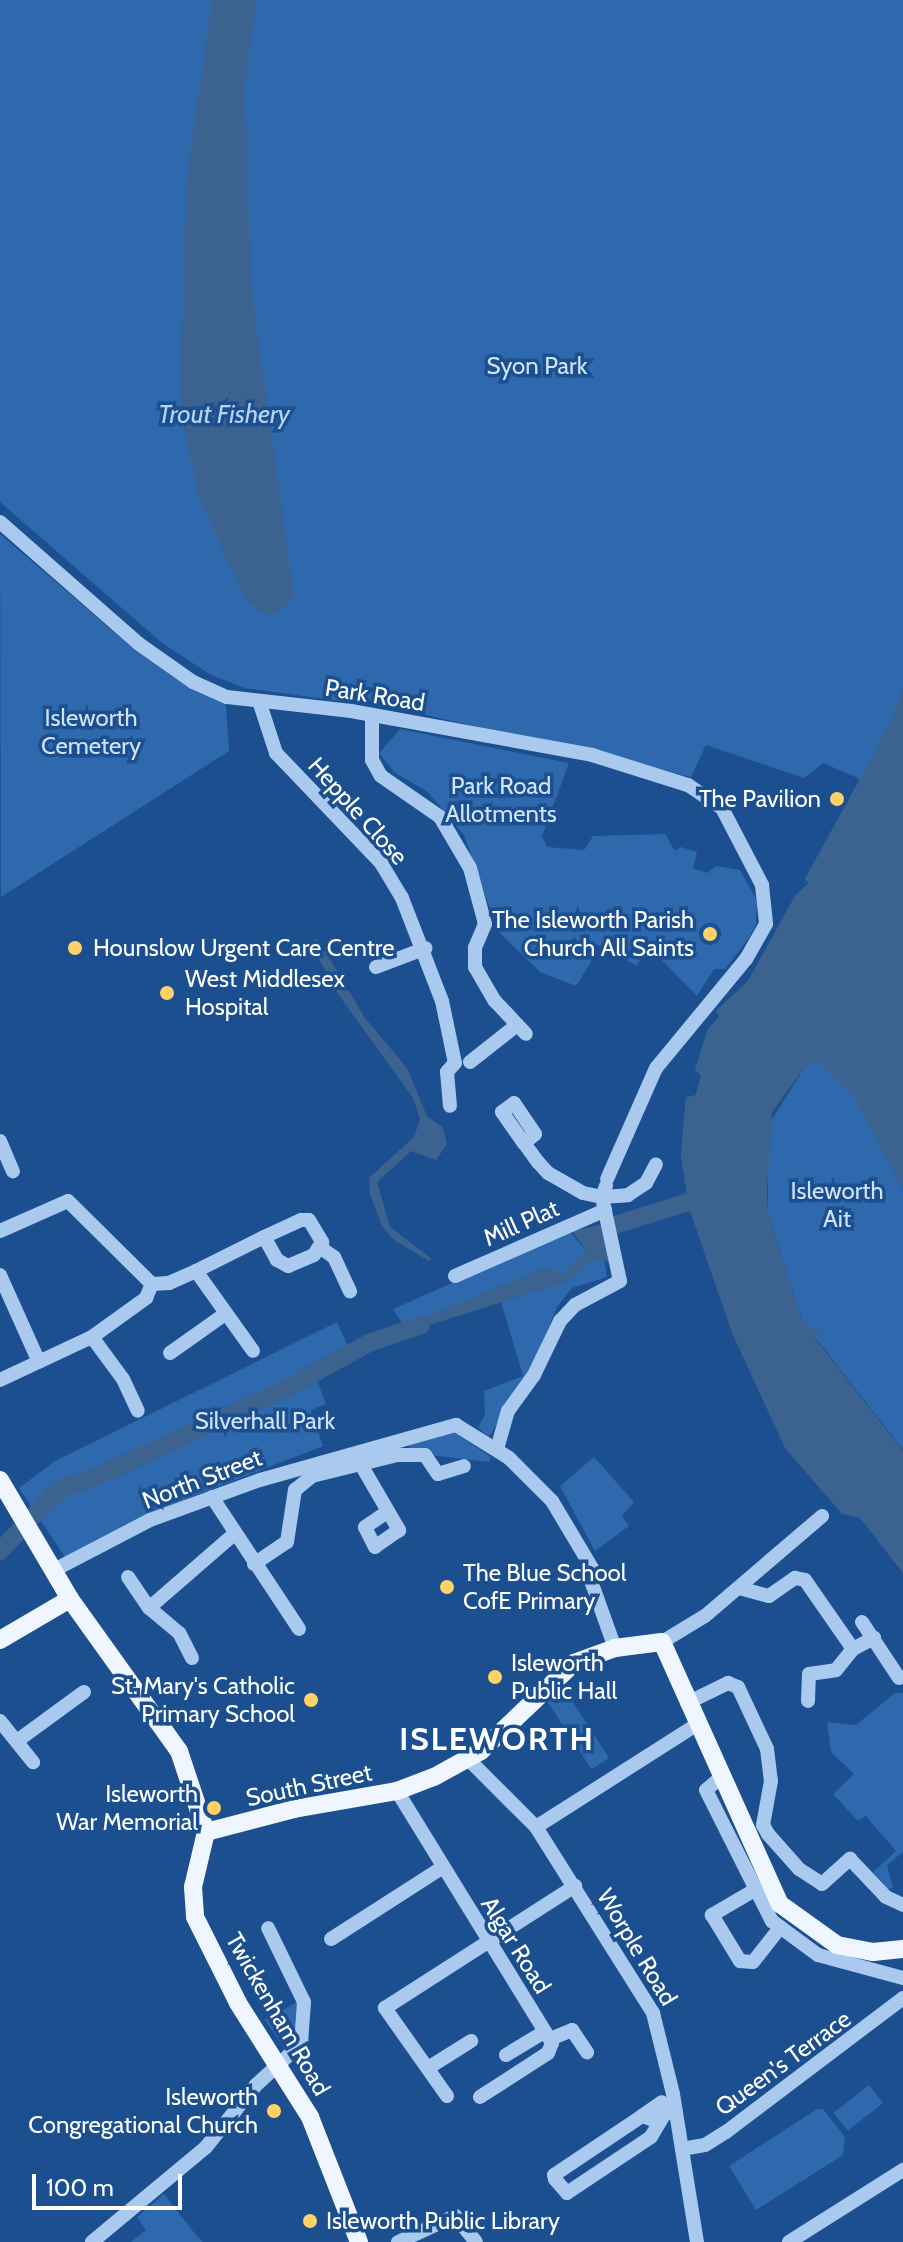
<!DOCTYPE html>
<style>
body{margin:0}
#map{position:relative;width:903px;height:2242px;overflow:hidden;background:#1b4f8f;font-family:Cabin,sans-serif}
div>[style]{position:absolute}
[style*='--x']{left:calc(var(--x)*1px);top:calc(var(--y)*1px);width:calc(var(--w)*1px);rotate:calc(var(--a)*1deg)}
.green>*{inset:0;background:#2e69ad;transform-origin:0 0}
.water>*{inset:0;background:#3c6290}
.river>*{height:18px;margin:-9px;padding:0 9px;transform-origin:9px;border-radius:9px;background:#3c6290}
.minor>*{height:14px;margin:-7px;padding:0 7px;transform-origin:7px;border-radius:7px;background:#a9c9ee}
.major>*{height:18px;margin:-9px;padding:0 9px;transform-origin:9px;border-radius:9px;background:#f0f6ff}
.dots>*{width:22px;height:22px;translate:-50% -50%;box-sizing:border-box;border:4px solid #1b4f8f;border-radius:50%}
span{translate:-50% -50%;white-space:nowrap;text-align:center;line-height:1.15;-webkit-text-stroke:7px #1b4f8f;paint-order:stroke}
.park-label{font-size:24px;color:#cfe3fa}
.street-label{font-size:24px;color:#fff}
.poi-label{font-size:24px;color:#fff}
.right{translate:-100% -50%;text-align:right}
.left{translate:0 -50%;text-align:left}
.water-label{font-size:26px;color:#b5d3f5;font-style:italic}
.district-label{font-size:32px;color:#fff;font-weight:700;letter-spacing:2px}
.scale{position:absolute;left:32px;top:2174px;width:150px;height:36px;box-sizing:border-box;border:4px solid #fff;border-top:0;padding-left:10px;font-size:24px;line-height:28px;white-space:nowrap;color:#fff;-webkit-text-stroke:6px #1b4f8f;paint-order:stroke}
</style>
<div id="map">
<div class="green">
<i style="clip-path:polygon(0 0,903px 0,903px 753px,688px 1191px,681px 1156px,686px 1097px,696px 1096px,701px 1075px,695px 1070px,708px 1029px,719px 1017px,716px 1011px,748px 981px,795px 896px,809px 883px,805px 879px,860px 779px,823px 763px,804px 778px,706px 745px,691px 777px,405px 710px,245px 688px,211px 675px,162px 643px,0 502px)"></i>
<i style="clip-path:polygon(0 534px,136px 651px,192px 690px,226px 704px,229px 751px,1px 897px)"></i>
<i style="clip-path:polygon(400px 729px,569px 763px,542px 836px,547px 847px,584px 850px,593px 836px,665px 834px,675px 851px,681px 847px,697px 852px,693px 868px,707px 873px,716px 866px,740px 870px,757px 901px,756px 924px,749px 938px,725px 969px,714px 969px,697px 996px,648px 946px,637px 966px,592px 942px,591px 962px,576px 986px,540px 972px,498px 931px,464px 835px,428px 792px,394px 772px,379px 753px)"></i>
<i style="clip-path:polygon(817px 1060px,853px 1095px,903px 1189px,903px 1450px,814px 1336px,820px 1327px,810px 1329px,802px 1320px,768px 1212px,768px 1126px,804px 1068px)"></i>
<i style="clip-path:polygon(569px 1231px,587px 1252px,561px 1275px,549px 1267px,404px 1326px,393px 1309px)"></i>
<i style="clip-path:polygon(594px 1259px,604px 1261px,607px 1277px,572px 1288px,557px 1307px,534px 1363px,489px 1437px,478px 1428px,485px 1414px,484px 1391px,523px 1376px,501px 1302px,565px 1282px)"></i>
<i style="clip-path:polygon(337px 1322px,349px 1348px,400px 1325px,401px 1338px,367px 1350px,317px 1380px,326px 1404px,311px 1410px,323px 1446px,191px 1497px,65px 1557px,19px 1488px,55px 1461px)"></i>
<i style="clip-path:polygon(454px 1432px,491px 1457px,489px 1462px,413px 1453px,408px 1444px)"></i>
<i style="clip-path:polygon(594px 1457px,634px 1502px,622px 1516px,629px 1526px,595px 1551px,560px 1486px)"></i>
<i style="left:565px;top:1690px;width:81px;height:21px;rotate:57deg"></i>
<i style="clip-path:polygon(895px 1693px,903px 1693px,903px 1852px,887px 1865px,893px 1888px,888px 1889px,873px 1872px,896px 1851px,866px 1816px,858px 1821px,833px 1794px,854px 1774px,831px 1752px,827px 1722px,856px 1725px)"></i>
<i style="clip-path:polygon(297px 2002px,298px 2024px,287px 2052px,265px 2020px)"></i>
<i style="left:869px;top:2085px;width:23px;height:45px;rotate:52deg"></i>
<i style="clip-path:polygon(817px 2109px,823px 2109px,845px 2137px,843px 2155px,756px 2210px,729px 2166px)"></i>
<i style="clip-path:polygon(164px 2194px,196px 2235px,203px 2242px,131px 2242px,146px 2230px,137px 2217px)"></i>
</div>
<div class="water">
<i style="clip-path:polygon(212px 0,257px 0,245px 84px,251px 287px,294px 596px,277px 612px,265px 615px,247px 601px,200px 501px,180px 413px,186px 182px)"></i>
<i style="clip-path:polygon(903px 687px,903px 1189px,853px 1095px,817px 1060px,804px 1068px,772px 1112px,767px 1193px,768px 1212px,802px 1320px,810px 1328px,820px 1327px,814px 1337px,903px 1451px,903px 1573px,860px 1518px,842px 1514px,785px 1448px,732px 1333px,689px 1208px,681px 1156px,686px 1097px,696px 1095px,701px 1075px,695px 1070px,708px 1029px,719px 1017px,716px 1011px,748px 981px,795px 896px,809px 883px,805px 879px,891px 722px)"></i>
<i style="clip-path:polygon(317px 938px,365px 1018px,407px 1068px,427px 1116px,443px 1128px,447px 1144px,436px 1160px,411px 1151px,377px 1182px,390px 1227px,432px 1259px,429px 1261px,394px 1240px,382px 1226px,370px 1194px,369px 1178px,414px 1137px,420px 1119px,413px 1098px,338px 994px,310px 942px)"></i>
<i style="clip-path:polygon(605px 1224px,610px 1262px,594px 1259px,565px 1282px,401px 1334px,399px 1328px,414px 1321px,549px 1267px,561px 1274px,587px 1252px,572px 1231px)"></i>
</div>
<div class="river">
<i style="--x:618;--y:1224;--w:97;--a:-17.3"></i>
<i style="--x:0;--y:1551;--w:86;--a:-46.4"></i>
<i style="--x:59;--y:1489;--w:39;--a:-18"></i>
<i style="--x:96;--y:1477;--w:211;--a:-25"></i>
<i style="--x:287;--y:1388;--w:94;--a:-28.8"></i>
<i style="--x:369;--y:1343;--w:55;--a:-19.1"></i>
</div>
<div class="minor">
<i style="--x:0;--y:522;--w:185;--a:41.3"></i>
<i style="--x:139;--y:644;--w:66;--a:35.1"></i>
<i style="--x:193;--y:682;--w:37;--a:24"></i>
<i style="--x:227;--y:697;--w:125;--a:6.4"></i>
<i style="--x:351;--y:711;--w:245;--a:10.3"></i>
<i style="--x:592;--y:755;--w:101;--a:17.4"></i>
<i style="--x:688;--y:785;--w:41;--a:34.1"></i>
<i style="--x:722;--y:808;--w:87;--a:62.5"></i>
<i style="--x:762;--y:885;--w:39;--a:84"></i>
<i style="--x:766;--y:924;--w:40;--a:119.7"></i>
<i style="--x:746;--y:959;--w:141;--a:129.5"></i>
<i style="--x:656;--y:1068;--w:121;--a:113.8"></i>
<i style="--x:260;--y:704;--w:52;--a:71.9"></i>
<i style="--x:276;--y:753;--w:152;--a:46.3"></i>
<i style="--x:381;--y:863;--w:41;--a:59"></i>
<i style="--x:402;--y:898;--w:110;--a:68.8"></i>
<i style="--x:442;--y:1001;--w:63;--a:78.2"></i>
<i style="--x:455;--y:1063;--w:12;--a:132"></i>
<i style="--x:447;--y:1072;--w:34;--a:85"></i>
<i style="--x:372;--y:716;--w:44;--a:90"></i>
<i style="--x:372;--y:760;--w:18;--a:61"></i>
<i style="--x:381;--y:776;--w:72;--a:34.8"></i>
<i style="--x:440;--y:817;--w:59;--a:59.5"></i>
<i style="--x:470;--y:868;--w:58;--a:75"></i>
<i style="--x:485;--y:924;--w:26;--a:113"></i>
<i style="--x:475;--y:948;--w:19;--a:90"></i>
<i style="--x:475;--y:967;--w:39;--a:60"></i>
<i style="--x:495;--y:1001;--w:45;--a:46.8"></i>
<i style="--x:376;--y:967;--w:53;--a:-20.8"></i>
<i style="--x:470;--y:1062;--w:60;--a:-38.2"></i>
<i style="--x:0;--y:1141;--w:33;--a:67"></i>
<i style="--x:524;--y:1143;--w:14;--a:-39"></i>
<i style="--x:535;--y:1134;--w:37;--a:-124"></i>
<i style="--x:514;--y:1103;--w:15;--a:143"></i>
<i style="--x:502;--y:1112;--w:38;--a:55"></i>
<i style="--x:524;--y:1143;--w:24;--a:54"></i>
<i style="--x:538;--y:1162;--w:15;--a:48"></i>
<i style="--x:548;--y:1173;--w:40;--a:29.7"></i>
<i style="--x:583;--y:1193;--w:19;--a:12"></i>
<i style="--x:602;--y:1197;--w:26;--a:-4"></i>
<i style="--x:628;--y:1195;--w:22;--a:-34"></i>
<i style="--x:646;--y:1183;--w:21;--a:-62"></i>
<i style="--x:0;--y:1231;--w:74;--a:-23.8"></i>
<i style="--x:68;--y:1201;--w:118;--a:44.7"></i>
<i style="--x:321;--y:1248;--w:16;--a:35"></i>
<i style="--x:334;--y:1257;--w:38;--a:65"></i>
<i style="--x:196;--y:1271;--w:98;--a:54.5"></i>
<i style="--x:0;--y:1275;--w:95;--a:65.9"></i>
<i style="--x:455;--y:1276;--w:164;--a:-23.7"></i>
<i style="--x:92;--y:1337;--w:67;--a:-35.8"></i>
<i style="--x:146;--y:1298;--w:15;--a:-67"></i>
<i style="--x:152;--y:1284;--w:17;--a:-3"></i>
<i style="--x:169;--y:1283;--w:30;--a:-24"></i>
<i style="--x:196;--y:1271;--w:76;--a:-26.6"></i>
<i style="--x:264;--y:1237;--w:41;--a:-24.7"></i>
<i style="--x:301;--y:1220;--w:8;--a:0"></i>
<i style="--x:309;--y:1220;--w:26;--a:59"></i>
<i style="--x:322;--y:1242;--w:15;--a:122"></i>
<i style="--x:314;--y:1255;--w:28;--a:157"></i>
<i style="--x:288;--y:1266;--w:13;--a:-151"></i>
<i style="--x:277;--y:1260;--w:26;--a:-119"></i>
<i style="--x:170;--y:1353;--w:67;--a:-35.3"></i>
<i style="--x:0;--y:1380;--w:102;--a:-25.1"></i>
<i style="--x:92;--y:1337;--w:52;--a:53.6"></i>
<i style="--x:123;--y:1379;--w:35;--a:65"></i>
<i style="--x:497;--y:1449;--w:40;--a:-74"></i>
<i style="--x:508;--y:1411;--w:44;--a:-54.2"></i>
<i style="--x:534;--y:1375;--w:60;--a:-64.3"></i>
<i style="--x:560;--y:1321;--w:22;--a:-47"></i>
<i style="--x:575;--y:1305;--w:51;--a:-28.1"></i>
<i style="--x:620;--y:1281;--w:86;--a:-102.1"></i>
<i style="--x:602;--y:1197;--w:12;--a:-70"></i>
<i style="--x:360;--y:1463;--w:78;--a:59.8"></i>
<i style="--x:399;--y:1530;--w:29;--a:145"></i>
<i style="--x:375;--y:1547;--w:22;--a:-117"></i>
<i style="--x:365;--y:1527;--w:27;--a:-34"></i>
<i style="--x:212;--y:1497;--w:158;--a:56.6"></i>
<i style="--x:254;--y:1564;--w:40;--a:-34"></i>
<i style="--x:287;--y:1542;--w:53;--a:-81.3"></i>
<i style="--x:295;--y:1490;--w:22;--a:-39"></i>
<i style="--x:312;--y:1476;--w:88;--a:-13.9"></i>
<i style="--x:397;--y:1455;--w:28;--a:0"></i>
<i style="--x:425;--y:1455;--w:23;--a:56"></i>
<i style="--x:438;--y:1474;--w:27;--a:-17"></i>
<i style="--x:56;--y:1569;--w:106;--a:-27.5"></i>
<i style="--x:150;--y:1520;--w:117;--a:-20"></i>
<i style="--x:260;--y:1480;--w:204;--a:-15.7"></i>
<i style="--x:456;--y:1425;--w:62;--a:31.9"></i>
<i style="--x:509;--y:1458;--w:61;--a:45"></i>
<i style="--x:552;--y:1501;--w:78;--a:59.2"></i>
<i style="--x:592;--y:1568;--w:13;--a:94"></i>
<i style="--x:591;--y:1581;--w:71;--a:70.3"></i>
<i style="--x:128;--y:1577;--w:37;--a:56"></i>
<i style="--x:739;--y:1588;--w:31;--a:15"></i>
<i style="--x:769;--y:1596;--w:32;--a:-35"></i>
<i style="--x:795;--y:1578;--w:10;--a:11"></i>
<i style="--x:805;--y:1580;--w:84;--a:55.2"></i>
<i style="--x:862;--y:1622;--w:67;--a:56.5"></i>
<i style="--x:662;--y:1642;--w:50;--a:-31.2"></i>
<i style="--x:705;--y:1616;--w:154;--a:-40.5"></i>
<i style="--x:192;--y:1658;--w:28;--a:-117"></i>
<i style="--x:179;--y:1633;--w:39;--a:-140"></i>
<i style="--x:149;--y:1608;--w:111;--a:-41"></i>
<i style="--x:808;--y:1701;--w:27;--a:-88"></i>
<i style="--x:809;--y:1674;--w:27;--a:-8"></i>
<i style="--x:836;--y:1670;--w:27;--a:-51"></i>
<i style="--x:853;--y:1649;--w:24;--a:-28"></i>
<i style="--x:687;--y:1703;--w:46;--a:-26"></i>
<i style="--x:728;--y:1683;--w:11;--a:22"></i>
<i style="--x:738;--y:1687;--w:68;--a:64.9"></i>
<i style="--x:767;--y:1749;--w:32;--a:83"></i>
<i style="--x:771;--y:1781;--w:45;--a:100.3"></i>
<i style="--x:763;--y:1825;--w:10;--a:61"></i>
<i style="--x:768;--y:1834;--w:47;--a:48.5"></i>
<i style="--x:799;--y:1869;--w:27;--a:33"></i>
<i style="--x:822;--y:1884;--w:38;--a:-42"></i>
<i style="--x:850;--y:1859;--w:52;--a:46.5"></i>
<i style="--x:886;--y:1897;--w:19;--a:25"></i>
<i style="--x:0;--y:1721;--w:53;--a:51.2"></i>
<i style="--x:17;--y:1741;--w:83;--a:-36.2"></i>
<i style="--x:469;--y:1760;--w:95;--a:45"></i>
<i style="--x:536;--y:1827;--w:220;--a:57.8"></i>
<i style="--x:653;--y:2013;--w:83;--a:76.1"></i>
<i style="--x:673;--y:2094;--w:150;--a:80.8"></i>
<i style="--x:720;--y:1778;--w:18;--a:139"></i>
<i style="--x:706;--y:1790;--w:147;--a:63.3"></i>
<i style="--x:772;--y:1921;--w:57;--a:36.5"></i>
<i style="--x:818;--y:1955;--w:88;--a:15.1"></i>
<i style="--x:397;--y:1791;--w:296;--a:58.4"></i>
<i style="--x:552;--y:2043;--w:11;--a:112"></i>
<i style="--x:548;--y:2053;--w:81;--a:147.1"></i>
<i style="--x:536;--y:1827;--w:190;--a:-32.5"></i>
<i style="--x:753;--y:1891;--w:48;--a:149.7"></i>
<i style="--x:712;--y:1915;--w:54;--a:58.7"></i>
<i style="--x:740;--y:1961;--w:13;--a:4"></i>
<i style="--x:753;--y:1962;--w:42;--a:-51.8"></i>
<i style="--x:331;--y:1939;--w:133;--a:-32.7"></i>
<i style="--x:550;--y:2039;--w:24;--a:-22"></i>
<i style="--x:572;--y:2030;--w:27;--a:56"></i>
<i style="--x:506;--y:2055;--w:44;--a:-31.2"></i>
<i style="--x:428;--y:2068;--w:51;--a:-32.1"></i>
<i style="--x:447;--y:2096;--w:108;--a:-125.2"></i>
<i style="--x:385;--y:2008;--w:226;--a:-32.7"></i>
<i style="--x:664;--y:2115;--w:26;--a:121"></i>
<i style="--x:651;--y:2137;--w:101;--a:146.3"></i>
<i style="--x:567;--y:2193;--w:18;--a:-131"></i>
<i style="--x:555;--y:2179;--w:4;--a:-104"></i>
<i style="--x:554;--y:2175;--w:106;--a:-33.8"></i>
<i style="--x:642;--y:2116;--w:9;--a:18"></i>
<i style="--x:651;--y:2119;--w:7;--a:-34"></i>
<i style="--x:657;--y:2115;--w:19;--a:-12"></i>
<i style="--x:642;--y:2116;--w:24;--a:-35"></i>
<i style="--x:682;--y:2149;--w:23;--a:-10"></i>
<i style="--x:705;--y:2145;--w:25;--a:-32"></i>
<i style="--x:726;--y:2132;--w:222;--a:-37.1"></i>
<i style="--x:92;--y:2242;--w:148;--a:-39.8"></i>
<i style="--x:206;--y:2147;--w:80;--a:-51.1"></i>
<i style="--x:256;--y:2085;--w:61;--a:-42.3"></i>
<i style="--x:301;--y:2044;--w:42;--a:-85.9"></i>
<i style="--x:304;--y:2002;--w:82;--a:-115.9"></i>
<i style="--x:398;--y:2242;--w:63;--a:-24.5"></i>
<i style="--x:455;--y:2216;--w:33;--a:51"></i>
<i style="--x:789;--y:2242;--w:135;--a:-32.3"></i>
</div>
<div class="major">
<i style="--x:0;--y:1480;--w:138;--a:59.5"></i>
<i style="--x:70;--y:1599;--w:187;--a:54.4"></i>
<i style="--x:179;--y:1751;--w:85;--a:71.6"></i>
<i style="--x:206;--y:1832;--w:57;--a:103.3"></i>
<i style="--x:193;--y:1887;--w:30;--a:86"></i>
<i style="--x:195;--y:1917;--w:96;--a:63.4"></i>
<i style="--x:238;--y:2003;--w:135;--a:57.7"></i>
<i style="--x:310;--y:2117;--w:134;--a:68.6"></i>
<i style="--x:0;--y:1640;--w:81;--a:-30.4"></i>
<i style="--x:206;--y:1832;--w:91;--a:-14.6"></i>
<i style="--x:294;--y:1809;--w:105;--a:-9.9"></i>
<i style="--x:397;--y:1791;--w:40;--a:-21"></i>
<i style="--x:434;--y:1777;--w:54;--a:-29"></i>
<i style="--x:481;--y:1751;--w:128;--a:-43.4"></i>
<i style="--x:574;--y:1663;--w:44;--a:-20.1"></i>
<i style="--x:615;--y:1648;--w:47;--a:-7.3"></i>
<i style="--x:662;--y:1642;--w:287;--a:65.8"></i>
<i style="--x:780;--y:1904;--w:70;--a:35.7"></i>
<i style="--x:837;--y:1945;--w:37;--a:11"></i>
<i style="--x:873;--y:1952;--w:30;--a:-6"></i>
</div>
<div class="dots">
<i style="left:837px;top:799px;background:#ffd166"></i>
<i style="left:710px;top:934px;background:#ffd166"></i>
<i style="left:75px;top:948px;background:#ffd166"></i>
<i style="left:167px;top:993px;background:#ffd166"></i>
<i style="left:447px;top:1587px;background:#ffd166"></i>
<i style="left:495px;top:1677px;background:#ffd166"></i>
<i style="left:311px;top:1700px;background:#ffd166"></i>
<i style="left:214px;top:1808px;background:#ffd166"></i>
<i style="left:274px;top:2111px;background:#ffd166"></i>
<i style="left:310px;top:2221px;background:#ffd166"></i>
</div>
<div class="park-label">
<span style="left:537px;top:366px">Syon Park</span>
<span style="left:91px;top:732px">Isleworth<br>Cemetery</span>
<span style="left:501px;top:800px">Park Road<br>Allotments</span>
<span style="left:837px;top:1205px">Isleworth<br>Ait</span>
<span style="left:265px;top:1421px">Silverhall Park</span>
</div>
<div class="street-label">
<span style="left:375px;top:695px;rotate:9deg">Park Road</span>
<span style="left:358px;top:811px;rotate:48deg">Hepple Close</span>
<span style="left:521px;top:1223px;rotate:-24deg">Mill Plat</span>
<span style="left:202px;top:1479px;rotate:-21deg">North Street</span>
<span style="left:309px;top:1785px;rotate:-12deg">South Street</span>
<span style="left:516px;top:1945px;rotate:58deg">Algar Road</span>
<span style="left:637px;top:1947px;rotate:59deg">Worple Road</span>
<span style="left:278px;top:2014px;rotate:60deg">Twickenham Road</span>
<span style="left:783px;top:2063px;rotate:-36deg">Queen's Terrace</span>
</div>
<div class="poi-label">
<span class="right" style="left:821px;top:799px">The Pavilion</span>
<span class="right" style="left:694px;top:934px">The Isleworth Parish<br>Church All Saints</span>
<span class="left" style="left:93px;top:948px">Hounslow Urgent Care Centre</span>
<span class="left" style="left:185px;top:993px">West Middlesex<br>Hospital</span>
<span class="left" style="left:463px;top:1587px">The Blue School<br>CofE Primary</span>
<span class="left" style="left:511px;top:1677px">Isleworth<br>Public Hall</span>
<span class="right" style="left:295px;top:1700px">St. Mary's Catholic<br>Primary School</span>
<span class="right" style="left:198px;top:1808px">Isleworth<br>War Memorial</span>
<span class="right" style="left:258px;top:2111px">Isleworth<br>Congregational Church</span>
<span class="left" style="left:326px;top:2221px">Isleworth Public Library</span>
</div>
<div class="water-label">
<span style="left:224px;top:415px">Trout Fishery</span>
</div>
<div class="district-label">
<span style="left:497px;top:1739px">ISLEWORTH</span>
</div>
<div class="scale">100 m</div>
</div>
